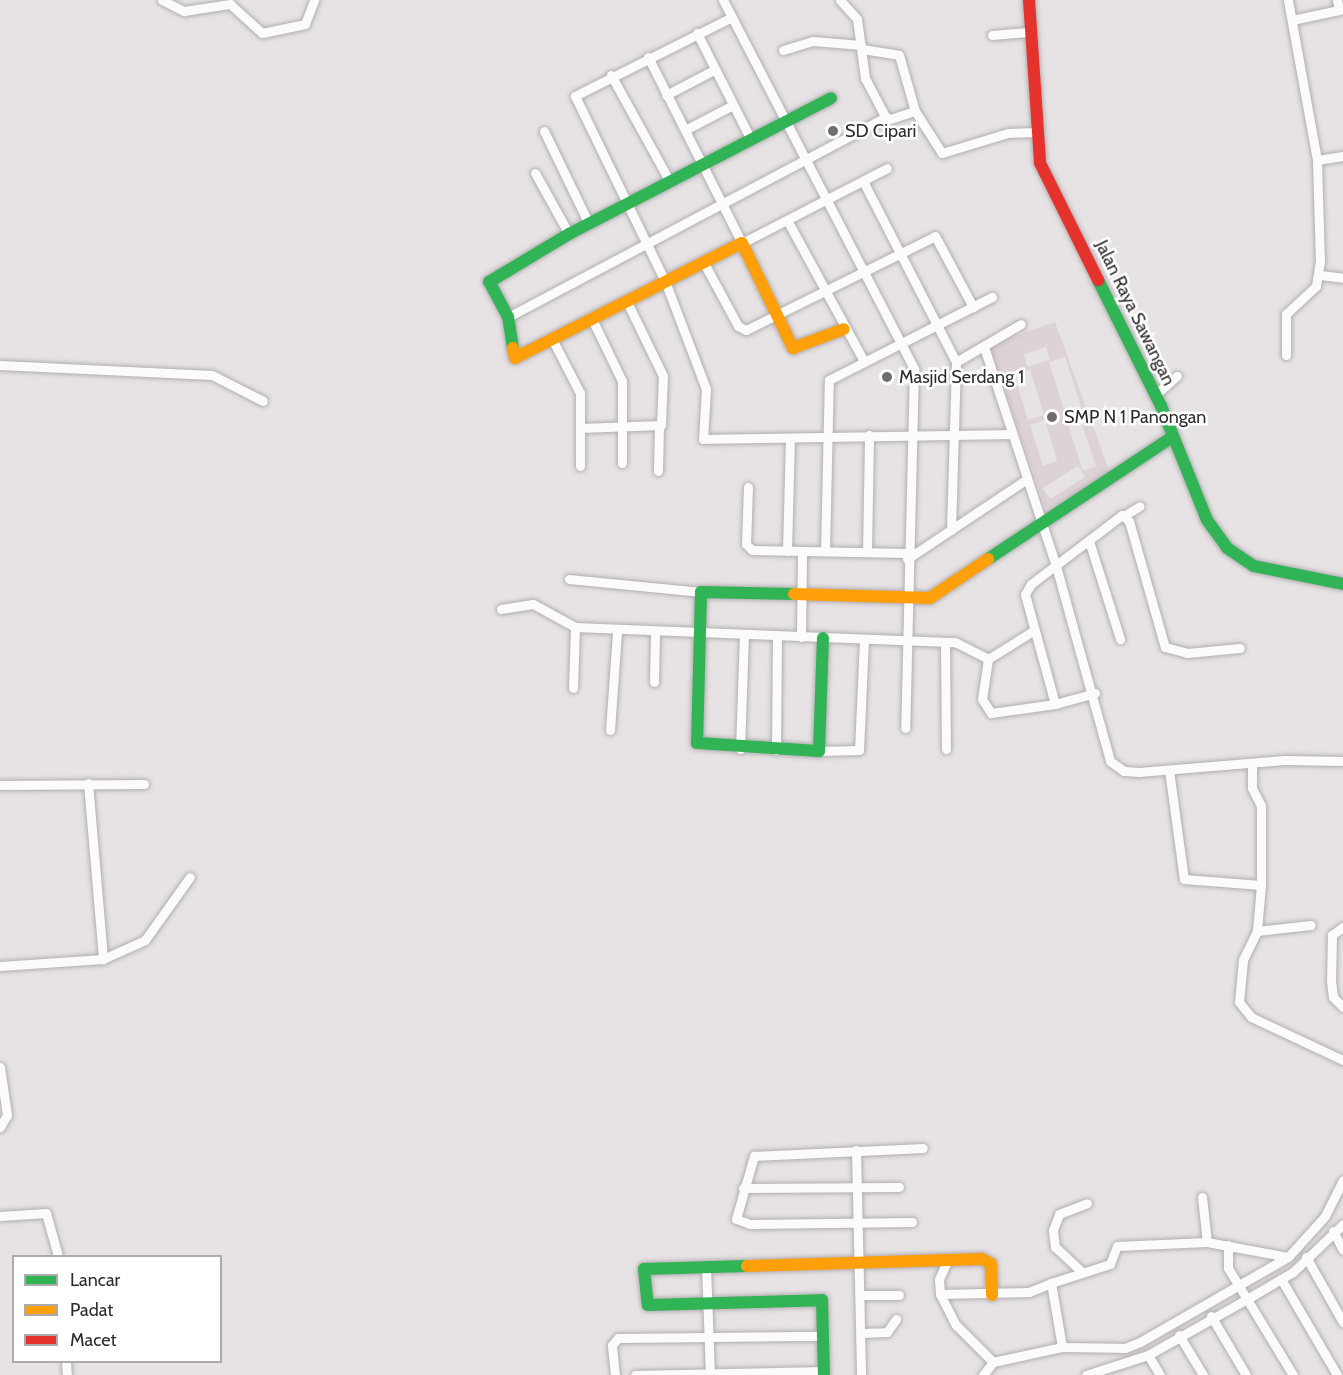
<!DOCTYPE html>
<style>
body{margin:0}
#map{position:relative;width:1343px;height:1375px;overflow:hidden;background:#e7e3e5;font-family:Cabin,sans-serif}
div>[style]{position:absolute}
[style*='--x']{left:calc(var(--x)*1px);top:calc(var(--y)*1px);width:calc(var(--w)*1px);rotate:calc(var(--a)*1deg)}
.built>*{inset:0;background:#ddd3d7}
.roads{filter:drop-shadow(0 0 2px #b2aeb0) drop-shadow(0 0 2px #b2aeb0)}
.street>*{height:9px;margin:-4.5px;padding:0 4.5px;transform-origin:4.5px;border-radius:4.5px;background:#fbfbfb}
.fast>*{height:12px;margin:-6px;padding:0 6px;transform-origin:6px;border-radius:6px;background:#30b455}
.slow>*{height:12px;margin:-6px;padding:0 6px;transform-origin:6px;border-radius:6px;background:#ff9f0a}
.jam>*{height:12px;margin:-6px;padding:0 6px;transform-origin:6px;border-radius:6px;background:#e5322d}
.dots>*{width:16px;height:16px;translate:-50% -50%;box-sizing:border-box;border:3px solid #fff;border-radius:50%}
span{translate:-50% -50%;white-space:nowrap;text-align:center;line-height:1.15;-webkit-text-stroke:5px #fff;paint-order:stroke}
.poi-label{font-size:18px;color:#2f2c2d}
.left{translate:0 -50%;text-align:left}
.street-label{font-size:18px;color:#2f2c2d}
.legend{position:absolute;left:12px;top:1255px;width:210px;height:108px;box-sizing:border-box;background:#fff;border:2px solid #acabab;margin:0;padding:8px 10px;list-style:none;font-size:18px;color:#2f2c2d}
.legend li{display:flex;align-items:center;gap:12px;height:30px}
.legend b{width:30px;border:2px solid #acabab}
</style>
<div id="map">
<div class="built">
<i style="clip-path:polygon(evenodd,1055px 322px,1111px 476px,1046px 509px,990px 345px,1055px 322px,1046px 347px,1050px 360px,1027px 367px,1024px 354px,1046px 347px,1055px 322px,1065px 357px,1083px 413px,1067px 419px,1049px 362px,1065px 357px,1055px 322px,1030px 370px,1044px 415px,1028px 420px,1014px 374px,1030px 370px,1055px 322px,1079px 416px,1096px 466px,1083px 471px,1067px 421px,1079px 416px,1055px 322px,1045px 420px,1057px 461px,1043px 466px,1030px 425px,1045px 420px,1055px 322px,1078px 466px,1085px 477px,1050px 499px,1043px 488px,1078px 466px)"></i>
</div>
<div class="roads">
<div class="street">
<i style="--x:162;--y:0;--w:25;--a:27"></i>
<i style="--x:184;--y:11;--w:47;--a:-8.7"></i>
<i style="--x:230;--y:4;--w:43;--a:42.2"></i>
<i style="--x:262;--y:33;--w:44;--a:-11.8"></i>
<i style="--x:305;--y:24;--w:26;--a:-69"></i>
<i style="--x:723;--y:0;--w:416;--a:62.6"></i>
<i style="--x:914;--y:369;--w:359;--a:91.4"></i>
<i style="--x:840;--y:0;--w:25;--a:48"></i>
<i style="--x:857;--y:19;--w:60;--a:82.3"></i>
<i style="--x:865;--y:78;--w:47;--a:62.4"></i>
<i style="--x:887;--y:120;--w:29;--a:-18"></i>
<i style="--x:915;--y:111;--w:50;--a:57.3"></i>
<i style="--x:942;--y:153;--w:69;--a:-16.9"></i>
<i style="--x:1008;--y:133;--w:27;--a:-2"></i>
<i style="--x:732;--y:17;--w:176;--a:153.3"></i>
<i style="--x:575;--y:96;--w:206;--a:64.1"></i>
<i style="--x:665;--y:281;--w:116;--a:69.2"></i>
<i style="--x:706;--y:389;--w:50;--a:93.4"></i>
<i style="--x:703;--y:439;--w:307;--a:-0.9"></i>
<i style="--x:1292;--y:20;--w:48;--a:-12"></i>
<i style="--x:1339;--y:10;--w:10;--a:-101"></i>
<i style="--x:697;--y:33;--w:120;--a:63.2"></i>
<i style="--x:992;--y:35;--w:38;--a:-5"></i>
<i style="--x:862;--y:49;--w:37;--a:9"></i>
<i style="--x:899;--y:55;--w:58;--a:74.1"></i>
<i style="--x:783;--y:50;--w:31;--a:-17"></i>
<i style="--x:813;--y:41;--w:48;--a:4.8"></i>
<i style="--x:648;--y:57;--w:208;--a:63.2"></i>
<i style="--x:742;--y:243;--w:163;--a:-27.3"></i>
<i style="--x:611;--y:75;--w:122;--a:61.1"></i>
<i style="--x:666;--y:95;--w:54;--a:-27.5"></i>
<i style="--x:685;--y:130;--w:54;--a:-27.5"></i>
<i style="--x:544;--y:131;--w:103;--a:64.2"></i>
<i style="--x:1317;--y:160;--w:26;--a:-9"></i>
<i style="--x:535;--y:173;--w:70;--a:60.9"></i>
<i style="--x:863;--y:181;--w:203;--a:62.8"></i>
<i style="--x:956;--y:362;--w:168;--a:91.7"></i>
<i style="--x:787;--y:220;--w:161;--a:61.4"></i>
<i style="--x:705;--y:265;--w:69;--a:61.6"></i>
<i style="--x:738;--y:326;--w:9;--a:27"></i>
<i style="--x:746;--y:330;--w:211;--a:-26.4"></i>
<i style="--x:935;--y:236;--w:81;--a:61.8"></i>
<i style="--x:1320;--y:275;--w:23;--a:7"></i>
<i style="--x:508;--y:317;--w:428;--a:-27.9"></i>
<i style="--x:592;--y:319;--w:69;--a:64.2"></i>
<i style="--x:622;--y:381;--w:82;--a:90"></i>
<i style="--x:552;--y:339;--w:61;--a:62.6"></i>
<i style="--x:580;--y:393;--w:73;--a:90"></i>
<i style="--x:984;--y:347;--w:231;--a:71.8"></i>
<i style="--x:1056;--y:566;--w:202;--a:74.5"></i>
<i style="--x:1110;--y:761;--w:17;--a:36"></i>
<i style="--x:1124;--y:771;--w:15;--a:4"></i>
<i style="--x:1139;--y:772;--w:146;--a:-4.7"></i>
<i style="--x:1285;--y:760;--w:58;--a:1"></i>
<i style="--x:1286;--y:355;--w:41;--a:-90"></i>
<i style="--x:1286;--y:314;--w:41;--a:-43"></i>
<i style="--x:1316;--y:286;--w:24;--a:-81"></i>
<i style="--x:1320;--y:262;--w:102;--a:-91.7"></i>
<i style="--x:1317;--y:160;--w:163;--a:-100.3"></i>
<i style="--x:956;--y:362;--w:75;--a:-30.3"></i>
<i style="--x:0;--y:365;--w:212;--a:2.7"></i>
<i style="--x:212;--y:375;--w:57;--a:27"></i>
<i style="--x:1155;--y:395;--w:29;--a:-41"></i>
<i style="--x:580;--y:428;--w:81;--a:-2.1"></i>
<i style="--x:661;--y:425;--w:49;--a:-87.7"></i>
<i style="--x:663;--y:376;--w:82;--a:-115.9"></i>
<i style="--x:658;--y:471;--w:43;--a:-88.7"></i>
<i style="--x:748;--y:487;--w:57;--a:92"></i>
<i style="--x:746;--y:544;--w:8;--a:45"></i>
<i style="--x:752;--y:550;--w:155;--a:1.1"></i>
<i style="--x:1125;--y:515;--w:17;--a:-31"></i>
<i style="--x:1089;--y:541;--w:103;--a:72.4"></i>
<i style="--x:787;--y:551;--w:111;--a:-88.5"></i>
<i style="--x:825;--y:551;--w:171;--a:-88.7"></i>
<i style="--x:829;--y:380;--w:183;--a:-27"></i>
<i style="--x:867;--y:552;--w:117;--a:-89"></i>
<i style="--x:907;--y:559;--w:141;--a:-33.7"></i>
<i style="--x:569;--y:579;--w:133;--a:5.6"></i>
<i style="--x:501;--y:609;--w:32;--a:-9"></i>
<i style="--x:533;--y:604;--w:48;--a:28.7"></i>
<i style="--x:1033;--y:631;--w:53;--a:148.1"></i>
<i style="--x:988;--y:659;--w:40;--a:98.5"></i>
<i style="--x:982;--y:699;--w:17;--a:57"></i>
<i style="--x:991;--y:713;--w:65;--a:-8"></i>
<i style="--x:801;--y:637;--w:86;--a:-89.3"></i>
<i style="--x:945;--y:643;--w:106;--a:89.5"></i>
<i style="--x:654;--y:682;--w:48;--a:-88.8"></i>
<i style="--x:573;--y:688;--w:61;--a:-88.1"></i>
<i style="--x:575;--y:627;--w:380;--a:2.3"></i>
<i style="--x:955;--y:642;--w:37;--a:27"></i>
<i style="--x:1095;--y:693;--w:41;--a:164.6"></i>
<i style="--x:1055;--y:704;--w:114;--a:-105.3"></i>
<i style="--x:1025;--y:594;--w:12;--a:-59"></i>
<i style="--x:1031;--y:584;--w:114;--a:-37.2"></i>
<i style="--x:1122;--y:515;--w:9;--a:41"></i>
<i style="--x:1129;--y:521;--w:131;--a:74.1"></i>
<i style="--x:1165;--y:647;--w:23;--a:15"></i>
<i style="--x:1187;--y:653;--w:53;--a:-5.4"></i>
<i style="--x:610;--y:730;--w:98;--a:-85.9"></i>
<i style="--x:740;--y:749;--w:113;--a:-88"></i>
<i style="--x:776;--y:750;--w:113;--a:-89.5"></i>
<i style="--x:819;--y:751;--w:40;--a:-1.4"></i>
<i style="--x:859;--y:750;--w:110;--a:-87.4"></i>
<i style="--x:1252;--y:763;--w:25;--a:90"></i>
<i style="--x:1252;--y:788;--w:20;--a:63"></i>
<i style="--x:1261;--y:806;--w:79;--a:90"></i>
<i style="--x:1261;--y:885;--w:46;--a:95"></i>
<i style="--x:1257;--y:931;--w:32;--a:116"></i>
<i style="--x:1243;--y:960;--w:42;--a:95.4"></i>
<i style="--x:1239;--y:1002;--w:19;--a:51"></i>
<i style="--x:1251;--y:1017;--w:102;--a:25.1"></i>
<i style="--x:1169;--y:770;--w:110;--a:82.2"></i>
<i style="--x:1184;--y:879;--w:77;--a:4.5"></i>
<i style="--x:88;--y:783;--w:177;--a:85.1"></i>
<i style="--x:0;--y:785;--w:144;--a:-0.4"></i>
<i style="--x:1343;--y:927;--w:14;--a:144"></i>
<i style="--x:1332;--y:935;--w:46;--a:91.2"></i>
<i style="--x:1331;--y:981;--w:16;--a:83"></i>
<i style="--x:1333;--y:997;--w:14;--a:45"></i>
<i style="--x:1257;--y:931;--w:54;--a:-6.3"></i>
<i style="--x:0;--y:966;--w:103;--a:-3.9"></i>
<i style="--x:103;--y:959;--w:46;--a:-24.3"></i>
<i style="--x:145;--y:940;--w:77;--a:-54.5"></i>
<i style="--x:0;--y:1067;--w:49;--a:81.7"></i>
<i style="--x:7;--y:1115;--w:14;--a:120"></i>
<i style="--x:856;--y:1150;--w:225;--a:88.7"></i>
<i style="--x:743;--y:1188;--w:156;--a:-0.4"></i>
<i style="--x:1202;--y:1197;--w:45;--a:83.7"></i>
<i style="--x:0;--y:1216;--w:46;--a:-3.7"></i>
<i style="--x:46;--y:1213;--w:45;--a:74.4"></i>
<i style="--x:912;--y:1222;--w:162;--a:179.3"></i>
<i style="--x:750;--y:1224;--w:15;--a:-160"></i>
<i style="--x:736;--y:1219;--w:66;--a:-74.1"></i>
<i style="--x:754;--y:1156;--w:169;--a:-2.7"></i>
<i style="--x:1333;--y:1231;--w:21;--a:62"></i>
<i style="--x:1228;--y:1245;--w:23;--a:90"></i>
<i style="--x:1228;--y:1268;--w:125;--a:58.7"></i>
<i style="--x:1306;--y:1257;--w:75;--a:60.4"></i>
<i style="--x:948;--y:1259;--w:22;--a:114"></i>
<i style="--x:939;--y:1279;--w:15;--a:86"></i>
<i style="--x:940;--y:1294;--w:35;--a:63"></i>
<i style="--x:956;--y:1325;--w:52;--a:45"></i>
<i style="--x:706;--y:1266;--w:109;--a:87.9"></i>
<i style="--x:1082;--y:1272;--w:37;--a:-137"></i>
<i style="--x:1055;--y:1247;--w:17;--a:-97"></i>
<i style="--x:1053;--y:1230;--w:17;--a:-69"></i>
<i style="--x:1059;--y:1214;--w:30;--a:-21"></i>
<i style="--x:1281;--y:1279;--w:111;--a:59.7"></i>
<i style="--x:1051;--y:1283;--w:62;--a:-17.9"></i>
<i style="--x:1110;--y:1264;--w:19;--a:-69"></i>
<i style="--x:1117;--y:1246;--w:90;--a:-2.5"></i>
<i style="--x:1207;--y:1242;--w:82;--a:10.5"></i>
<i style="--x:940;--y:1294;--w:89;--a:-1.3"></i>
<i style="--x:1029;--y:1292;--w:24;--a:-22"></i>
<i style="--x:1051;--y:1283;--w:65;--a:80.2"></i>
<i style="--x:860;--y:1295;--w:39;--a:0"></i>
<i style="--x:1211;--y:1316;--w:69;--a:59.3"></i>
<i style="--x:862;--y:1333;--w:25;--a:-2"></i>
<i style="--x:887;--y:1332;--w:16;--a:-55"></i>
<i style="--x:1179;--y:1335;--w:47;--a:59"></i>
<i style="--x:1148;--y:1355;--w:23;--a:59"></i>
<i style="--x:66;--y:1362;--w:13;--a:86"></i>
<i style="--x:615;--y:1375;--w:30;--a:-96"></i>
<i style="--x:612;--y:1345;--w:9;--a:-49"></i>
<i style="--x:618;--y:1338;--w:206;--a:-0.6"></i>
<i style="--x:635;--y:1375;--w:189;--a:-1.2"></i>
<i style="--x:983;--y:1375;--w:16;--a:-52"></i>
<i style="--x:993;--y:1362;--w:71;--a:-12.3"></i>
<i style="--x:1062;--y:1347;--w:63;--a:0.9"></i>
<i style="--x:1125;--y:1348;--w:16;--a:-22"></i>
<i style="--x:1140;--y:1342;--w:171;--a:-29.9"></i>
<i style="--x:1288;--y:1257;--w:55;--a:-47.9"></i>
<i style="--x:1325;--y:1216;--w:40;--a:-63.4"></i>
<i style="--x:1086;--y:1375;--w:65;--a:-17.9"></i>
<i style="--x:1148;--y:1355;--w:114;--a:-29.5"></i>
<i style="--x:1247;--y:1299;--w:53;--a:-30.4"></i>
<i style="--x:1293;--y:1272;--w:69;--a:-43.8"></i>
</div>
<div class="fast">
<i style="--x:1098;--y:280;--w:141;--a:63.4"></i>
<i style="--x:1161;--y:406;--w:123;--a:68"></i>
<i style="--x:1207;--y:520;--w:34;--a:54"></i>
<i style="--x:1227;--y:548;--w:32;--a:34"></i>
<i style="--x:1254;--y:566;--w:91;--a:11.4"></i>
<i style="--x:513;--y:348;--w:31;--a:-99"></i>
<i style="--x:508;--y:317;--w:40;--a:-118"></i>
<i style="--x:489;--y:282;--w:93;--a:-31"></i>
<i style="--x:569;--y:234;--w:295;--a:-27.4"></i>
<i style="--x:988;--y:559;--w:221;--a:-33.5"></i>
<i style="--x:794;--y:594;--w:93;--a:-178.8"></i>
<i style="--x:701;--y:592;--w:151;--a:91.5"></i>
<i style="--x:697;--y:743;--w:122;--a:3.8"></i>
<i style="--x:819;--y:751;--w:113;--a:-88"></i>
<i style="--x:747;--y:1266;--w:103;--a:178.3"></i>
<i style="--x:644;--y:1269;--w:36;--a:84"></i>
<i style="--x:648;--y:1305;--w:174;--a:-1.6"></i>
<i style="--x:822;--y:1300;--w:75;--a:88.5"></i>
</div>
<div class="slow">
<i style="--x:513;--y:348;--w:10;--a:79"></i>
<i style="--x:515;--y:358;--w:254;--a:-26.9"></i>
<i style="--x:742;--y:243;--w:117;--a:64.1"></i>
<i style="--x:793;--y:348;--w:54;--a:-20.4"></i>
<i style="--x:794;--y:594;--w:136;--a:1.7"></i>
<i style="--x:930;--y:598;--w:70;--a:-33.9"></i>
<i style="--x:747;--y:1266;--w:235;--a:-1.7"></i>
<i style="--x:982;--y:1259;--w:10;--a:29"></i>
<i style="--x:991;--y:1264;--w:31;--a:88"></i>
</div>
<div class="jam">
<i style="--x:1029;--y:0;--w:163;--a:86.1"></i>
<i style="--x:1040;--y:163;--w:131;--a:63.6"></i>
</div>
</div>
<div class="dots">
<i style="left:833px;top:131px;background:#6f6c6d"></i>
<i style="left:887px;top:377px;background:#6f6c6d"></i>
<i style="left:1052px;top:417px;background:#6f6c6d"></i>
</div>
<div class="poi-label">
<span class="left" style="left:845px;top:131px">SD Cipari</span>
<span class="left" style="left:899px;top:377px">Masjid Serdang 1</span>
<span class="left" style="left:1064px;top:417px">SMP N 1 Panongan</span>
</div>
<div class="street-label">
<span style="left:1135px;top:313px;rotate:64deg">Jalan Raya Sawangan</span>
</div>
<ul class="legend">
<li><b style="height:8px;background:#30b455"></b>Lancar</li>
<li><b style="height:8px;background:#ff9f0a"></b>Padat</li>
<li><b style="height:8px;background:#e5322d"></b>Macet</li>
</ul>
</div>
